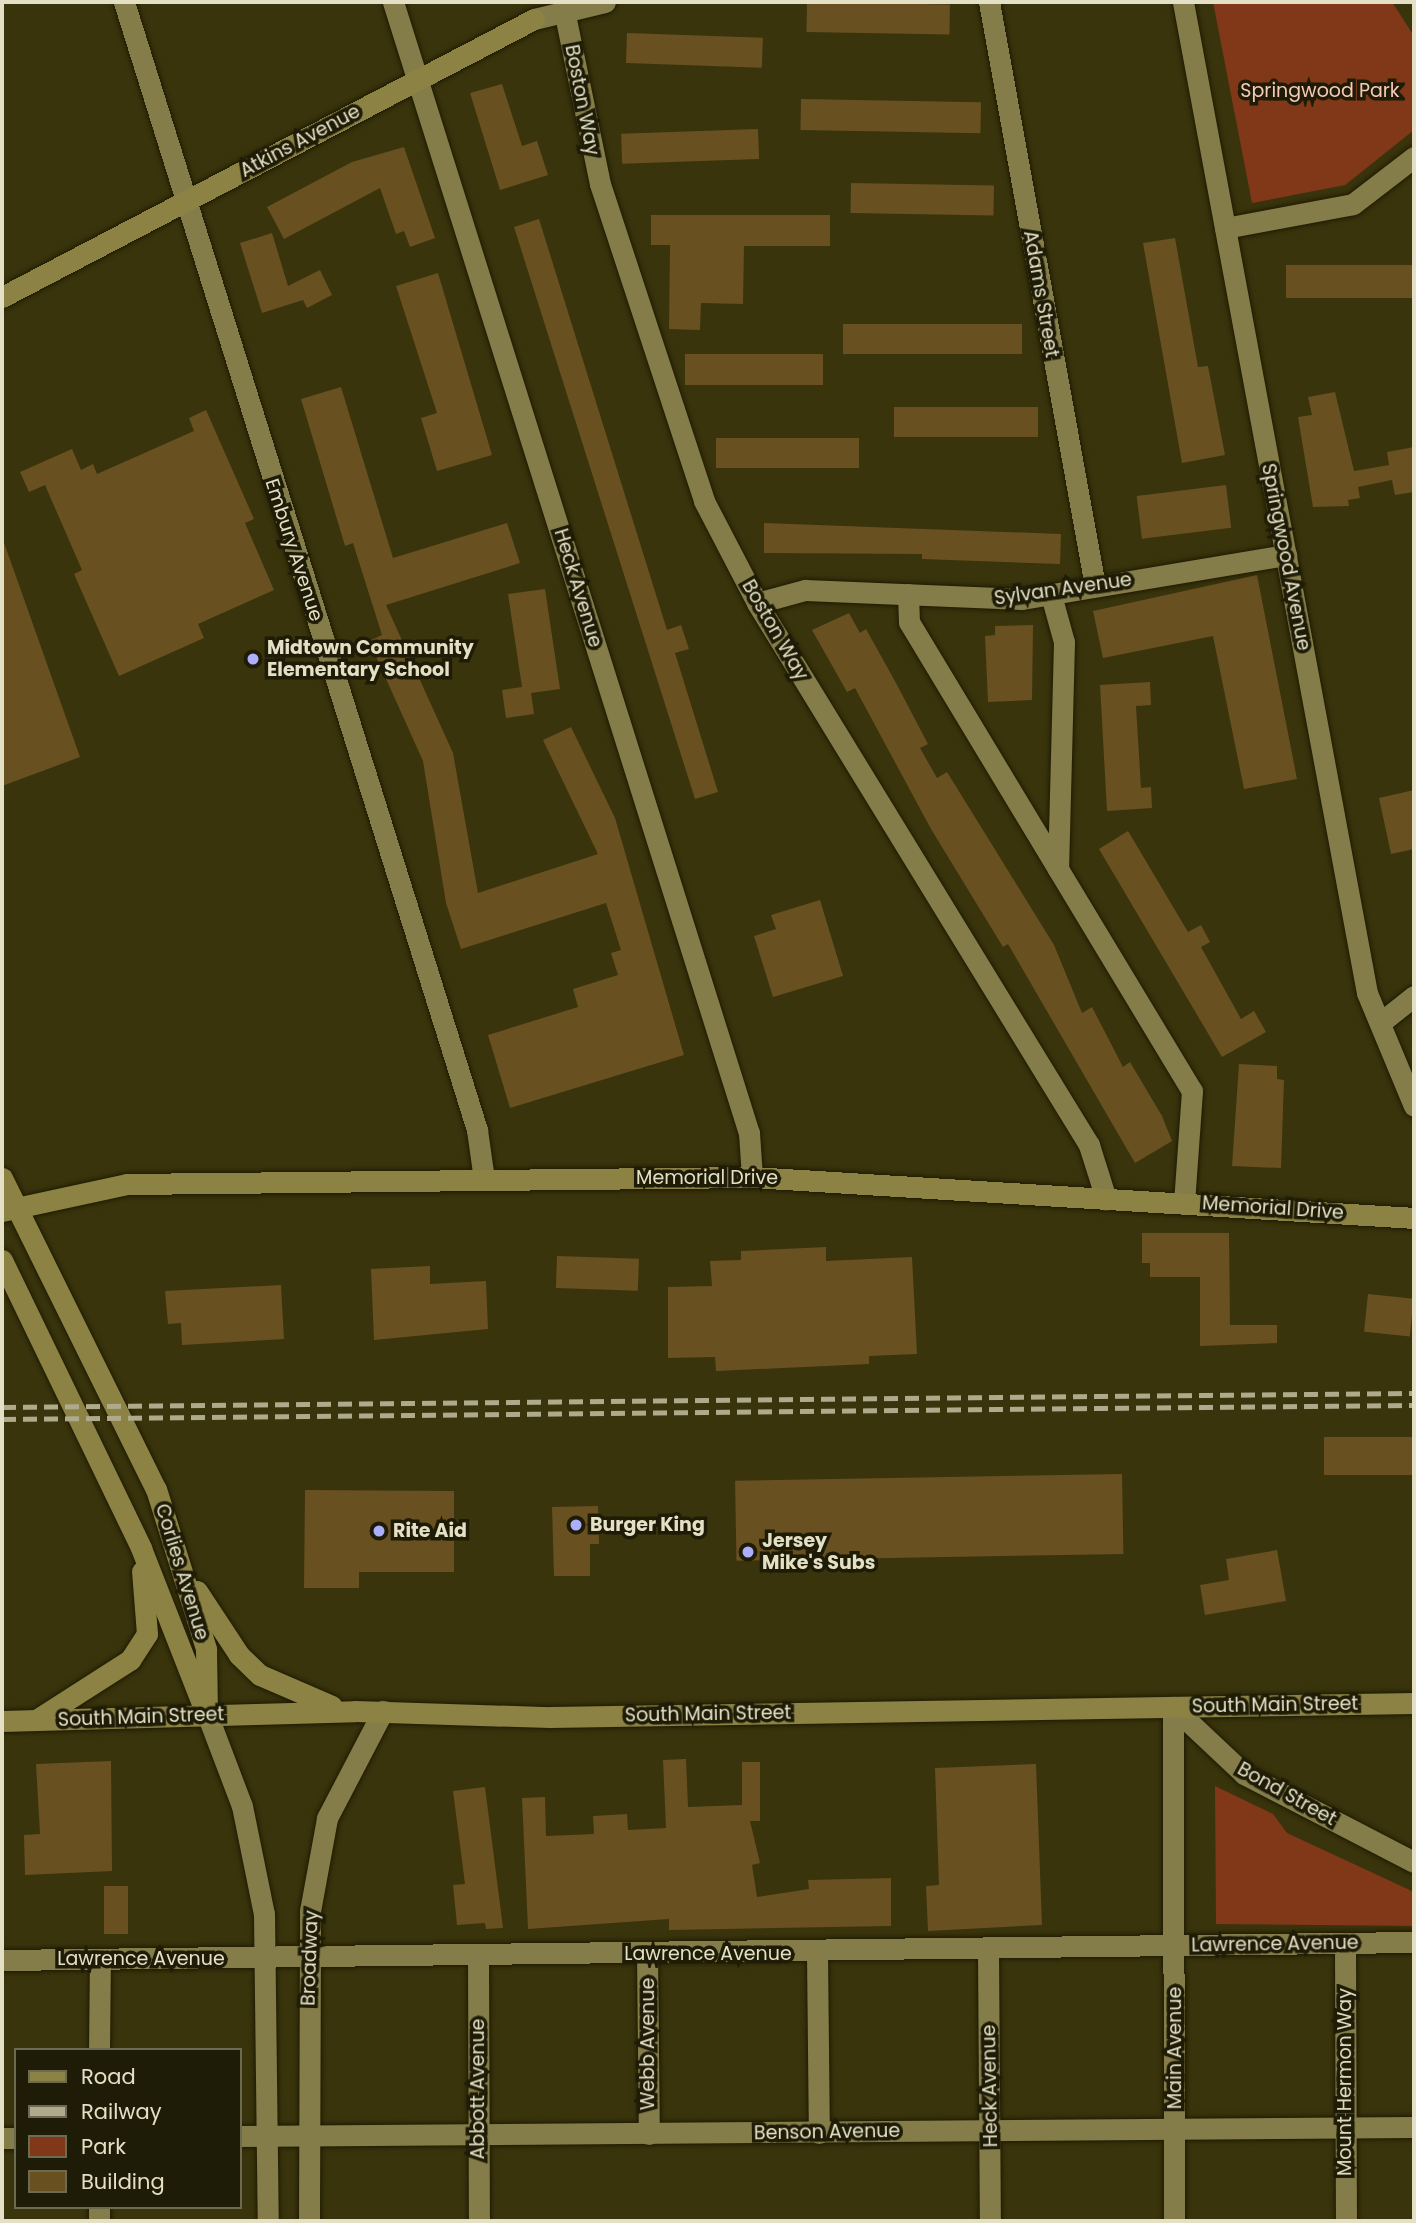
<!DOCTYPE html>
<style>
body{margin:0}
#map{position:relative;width:1416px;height:2223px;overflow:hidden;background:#39340c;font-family:Poppins,sans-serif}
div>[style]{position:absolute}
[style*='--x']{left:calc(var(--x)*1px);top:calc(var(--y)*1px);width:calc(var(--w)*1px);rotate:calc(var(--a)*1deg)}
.green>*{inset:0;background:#803819}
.building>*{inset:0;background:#685021;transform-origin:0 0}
.roads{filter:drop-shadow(0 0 2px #1f1b02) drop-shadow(0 0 2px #1f1b02)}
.street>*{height:21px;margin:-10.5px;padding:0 10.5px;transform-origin:10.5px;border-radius:10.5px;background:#847d4a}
.secondary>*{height:21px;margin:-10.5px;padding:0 10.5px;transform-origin:10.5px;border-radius:10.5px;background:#8b8244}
.rail>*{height:5px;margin-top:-2.5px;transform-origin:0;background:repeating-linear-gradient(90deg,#aeaa8b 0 14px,transparent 0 21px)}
.dots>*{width:19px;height:19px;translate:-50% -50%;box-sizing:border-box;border:4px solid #1e1b06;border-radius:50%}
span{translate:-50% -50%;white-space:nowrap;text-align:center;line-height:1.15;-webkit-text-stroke:7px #1e1b06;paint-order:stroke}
.park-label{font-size:19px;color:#f7c9b8}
.street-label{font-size:19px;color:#e3e0c5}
.poi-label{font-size:19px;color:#e3e0c5;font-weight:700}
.left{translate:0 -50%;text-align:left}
.frame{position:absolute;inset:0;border:4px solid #e3e0c5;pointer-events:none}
.legend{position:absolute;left:14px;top:2048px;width:228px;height:161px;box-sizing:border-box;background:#1e1b06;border:2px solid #6d6a52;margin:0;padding:9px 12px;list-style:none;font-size:21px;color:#e3e0c5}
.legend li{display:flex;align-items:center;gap:14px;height:35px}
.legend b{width:35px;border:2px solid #6d6a52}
</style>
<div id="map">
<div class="green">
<i style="clip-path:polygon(1213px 2px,1392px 2px,1414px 36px,1414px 130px,1345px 185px,1252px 203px)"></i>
<i style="clip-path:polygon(1215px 1786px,1273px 1814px,1287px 1833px,1414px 1892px,1414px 1926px,1216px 1924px)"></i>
</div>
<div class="building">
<i style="left:807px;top:2px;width:143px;height:30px;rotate:1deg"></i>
<i style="left:627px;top:33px;width:136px;height:30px;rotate:2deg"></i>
<i style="clip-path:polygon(502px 84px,522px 146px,537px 141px,548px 175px,500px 190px,470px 93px)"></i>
<i style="left:801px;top:99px;width:180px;height:31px;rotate:1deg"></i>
<i style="left:758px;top:129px;width:30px;height:137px;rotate:88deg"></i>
<i style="clip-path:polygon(404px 147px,435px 238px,410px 247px,404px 231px,396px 234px,380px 188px,284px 239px,267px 207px,352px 162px)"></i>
<i style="left:851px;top:183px;width:143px;height:30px;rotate:1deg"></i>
<i style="clip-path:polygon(651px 215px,830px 215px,830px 246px,744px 246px,743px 304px,701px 303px,700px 330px,669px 329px,670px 245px,651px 245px)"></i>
<i style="clip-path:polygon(539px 219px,667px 630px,681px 625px,689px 649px,675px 653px,718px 792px,695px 799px,514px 227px)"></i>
<i style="clip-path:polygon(272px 233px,288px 286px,320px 270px,332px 295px,307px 308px,303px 300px,262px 313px,240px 243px)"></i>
<i style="clip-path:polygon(1175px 238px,1198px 367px,1208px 366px,1225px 455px,1182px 463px,1143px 243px)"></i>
<i style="left:1414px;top:265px;width:33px;height:128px;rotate:90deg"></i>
<i style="clip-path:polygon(438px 273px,492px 455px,437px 471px,421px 418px,437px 413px,396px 286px)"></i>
<i style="left:843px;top:324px;width:179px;height:30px"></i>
<i style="left:685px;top:354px;width:138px;height:31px"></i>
<i style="clip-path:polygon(341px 387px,393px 558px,507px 523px,520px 563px,386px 605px,453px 753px,478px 893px,598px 854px,543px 740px,571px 727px,615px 818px,684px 1055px,510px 1108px,488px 1035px,578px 1007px,573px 989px,618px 975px,611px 953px,621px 950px,606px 903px,461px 949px,446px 903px,423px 761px,369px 641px,382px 635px,353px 543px,345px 546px,301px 399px)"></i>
<i style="clip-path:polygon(1335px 392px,1354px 471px,1389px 465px,1387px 452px,1414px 447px,1414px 492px,1395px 495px,1392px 480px,1358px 487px,1360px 498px,1348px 500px,1349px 506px,1313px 507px,1298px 417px,1312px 415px,1308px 397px)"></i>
<i style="left:894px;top:407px;width:144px;height:30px"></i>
<i style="clip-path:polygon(206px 410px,254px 519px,245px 523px,274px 590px,198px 624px,204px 638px,119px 676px,74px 574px,82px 570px,45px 485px,29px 492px,20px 472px,72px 449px,81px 470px,93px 464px,97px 474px,194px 431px,189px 418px)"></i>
<i style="left:716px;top:438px;width:143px;height:30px"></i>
<i style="left:1226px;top:485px;width:43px;height:90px;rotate:83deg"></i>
<i style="clip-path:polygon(764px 523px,1061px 534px,1060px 564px,922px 559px,922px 554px,764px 553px)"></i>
<i style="clip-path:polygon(2px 537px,80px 757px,2px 786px)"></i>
<i style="clip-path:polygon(1257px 575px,1297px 779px,1244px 789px,1213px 636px,1103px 658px,1093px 611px)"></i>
<i style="clip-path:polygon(545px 589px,560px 689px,531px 693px,534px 714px,506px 718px,502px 690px,522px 687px,508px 594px)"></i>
<i style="clip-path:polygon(849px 613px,860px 633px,866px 629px,896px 683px,928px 744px,920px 748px,937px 778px,947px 772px,1054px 945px,1082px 1013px,1092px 1007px,1123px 1067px,1130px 1062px,1162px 1116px,1172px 1141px,1135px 1163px,1008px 944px,1003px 947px,931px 829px,855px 688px,847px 692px,812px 630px)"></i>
<i style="clip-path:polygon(1033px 625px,1032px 700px,988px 702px,985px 636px,995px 635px,995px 626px)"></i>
<i style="clip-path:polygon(1150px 682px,1151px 705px,1136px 706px,1141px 788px,1151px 787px,1152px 808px,1107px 811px,1100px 685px)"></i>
<i style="clip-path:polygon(1414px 790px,1414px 849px,1391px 854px,1379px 798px)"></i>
<i style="clip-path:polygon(1128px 831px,1188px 932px,1201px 925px,1210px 942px,1201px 947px,1241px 1019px,1254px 1011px,1266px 1032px,1222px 1057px,1099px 849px)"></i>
<i style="clip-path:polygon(820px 900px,843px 976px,773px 997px,754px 936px,776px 929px,771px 915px)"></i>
<i style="clip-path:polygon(1239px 1064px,1277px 1066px,1277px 1079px,1284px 1080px,1281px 1168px,1232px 1166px)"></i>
<i style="clip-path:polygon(1142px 1233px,1229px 1233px,1230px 1325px,1277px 1325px,1277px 1343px,1200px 1346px,1200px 1277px,1150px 1277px,1150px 1263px,1142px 1263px)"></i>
<i style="clip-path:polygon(826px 1247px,826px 1261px,912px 1257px,917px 1354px,869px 1356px,869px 1364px,716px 1371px,715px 1357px,668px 1358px,668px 1287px,712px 1286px,710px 1261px,741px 1260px,741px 1251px)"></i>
<i style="left:557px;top:1256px;width:82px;height:32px;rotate:2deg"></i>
<i style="clip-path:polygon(430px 1266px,430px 1284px,486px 1281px,488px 1329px,374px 1340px,371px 1269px)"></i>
<i style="clip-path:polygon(281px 1285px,284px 1339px,182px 1345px,181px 1323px,168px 1324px,165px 1291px)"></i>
<i style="left:1368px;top:1294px;width:46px;height:38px;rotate:6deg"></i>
<i style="left:1414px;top:1437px;width:38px;height:90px;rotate:90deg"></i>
<i style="left:1122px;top:1474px;width:80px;height:387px;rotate:89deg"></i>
<i style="clip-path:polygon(305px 1490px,454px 1491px,454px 1572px,359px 1572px,359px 1588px,304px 1588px)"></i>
<i style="clip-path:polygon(598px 1506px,599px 1544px,590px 1544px,590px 1576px,554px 1576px,552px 1507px)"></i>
<i style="clip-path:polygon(1277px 1550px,1286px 1601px,1205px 1615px,1200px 1585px,1229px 1580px,1226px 1559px)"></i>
<i style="clip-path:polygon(686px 1759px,688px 1807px,742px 1805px,742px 1762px,760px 1762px,760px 1821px,750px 1821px,760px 1863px,752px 1865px,757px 1897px,809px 1889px,808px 1880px,891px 1878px,891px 1926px,669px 1930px,669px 1919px,528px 1929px,522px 1798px,545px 1797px,546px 1836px,594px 1834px,593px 1816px,627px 1814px,628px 1830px,666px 1828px,663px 1760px)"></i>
<i style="clip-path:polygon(111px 1761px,112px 1871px,25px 1875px,24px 1835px,40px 1834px,36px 1764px)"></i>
<i style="clip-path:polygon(1036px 1764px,1042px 1925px,928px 1931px,926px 1886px,939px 1885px,935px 1768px)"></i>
<i style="clip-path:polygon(485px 1787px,503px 1928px,486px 1929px,485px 1923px,457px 1925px,453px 1885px,465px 1884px,453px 1791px)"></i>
<i style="left:104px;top:1886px;width:24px;height:48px"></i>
</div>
<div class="roads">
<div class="street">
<i style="--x:124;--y:2;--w:1182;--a:72.62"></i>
<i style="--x:477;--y:1130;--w:49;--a:81.9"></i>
<i style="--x:393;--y:2;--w:1186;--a:72.53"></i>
<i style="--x:749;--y:1133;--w:44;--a:86.1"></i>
<i style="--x:989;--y:2;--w:594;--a:79.71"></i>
<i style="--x:1183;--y:2;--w:1008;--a:79.48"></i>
<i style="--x:1367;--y:993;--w:122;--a:67.4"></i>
<i style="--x:564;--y:10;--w:178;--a:78.3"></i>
<i style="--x:600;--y:184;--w:334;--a:71.8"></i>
<i style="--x:704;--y:501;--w:115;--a:62.5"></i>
<i style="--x:757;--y:603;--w:636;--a:58.51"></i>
<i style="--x:1089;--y:1145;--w:57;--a:72.5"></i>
<i style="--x:534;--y:19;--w:73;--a:-13.5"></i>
<i style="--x:1225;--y:228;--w:130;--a:-10.6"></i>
<i style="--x:1353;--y:204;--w:77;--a:-37.6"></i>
<i style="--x:908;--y:594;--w:28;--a:88"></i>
<i style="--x:909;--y:622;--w:288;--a:58.9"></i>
<i style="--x:1051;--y:595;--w:49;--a:74.5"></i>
<i style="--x:1064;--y:642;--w:227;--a:91.5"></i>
<i style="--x:1058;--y:869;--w:259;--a:58.9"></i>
<i style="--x:1192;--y:1091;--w:111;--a:94.1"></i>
<i style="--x:757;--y:603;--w:50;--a:-15.2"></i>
<i style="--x:805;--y:590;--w:217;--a:2.4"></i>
<i style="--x:1022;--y:599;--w:268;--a:-9.5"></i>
<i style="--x:1380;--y:1023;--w:43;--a:-38.5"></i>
<i style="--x:1173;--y:1707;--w:514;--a:89.89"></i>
<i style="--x:1173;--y:1707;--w:98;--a:43.3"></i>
<i style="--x:1244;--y:1774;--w:191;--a:27.4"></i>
<i style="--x:207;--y:1714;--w:98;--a:69.2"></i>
<i style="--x:242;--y:1806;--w:110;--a:78.5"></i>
<i style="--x:264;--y:1914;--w:307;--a:89.3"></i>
<i style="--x:1345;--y:1943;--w:278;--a:89.8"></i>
<i style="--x:988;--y:1951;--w:270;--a:89.6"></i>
<i style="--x:817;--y:1953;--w:180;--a:89.4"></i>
<i style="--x:647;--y:1954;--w:180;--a:89.4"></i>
<i style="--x:478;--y:1956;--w:265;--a:89.8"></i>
<i style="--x:2;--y:1960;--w:1412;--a:-0.73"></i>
<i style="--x:99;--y:2050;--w:91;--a:-89.4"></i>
<i style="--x:240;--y:2136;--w:1174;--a:-0.44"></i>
<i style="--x:2;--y:2138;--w:14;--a:0"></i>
<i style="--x:99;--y:2207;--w:14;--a:90"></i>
<i style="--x:309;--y:2221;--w:310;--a:-89.8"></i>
<i style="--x:310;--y:1911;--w:95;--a:-79.6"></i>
<i style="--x:327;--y:1818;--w:121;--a:-62.4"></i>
</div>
<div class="secondary">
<i style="--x:2;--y:297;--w:600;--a:-27.59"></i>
<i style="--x:2;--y:1178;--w:347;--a:63.7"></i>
<i style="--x:156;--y:1489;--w:168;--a:72.6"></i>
<i style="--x:206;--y:1649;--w:65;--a:89.1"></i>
<i style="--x:2;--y:1211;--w:128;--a:-12.2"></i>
<i style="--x:127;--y:1184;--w:625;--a:-0.64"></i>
<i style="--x:752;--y:1177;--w:663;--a:3.54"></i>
<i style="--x:2;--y:1260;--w:320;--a:64.2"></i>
<i style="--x:141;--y:1548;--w:170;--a:68.6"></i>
<i style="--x:197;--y:1591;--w:77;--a:56.7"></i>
<i style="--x:239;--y:1655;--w:29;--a:44"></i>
<i style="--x:260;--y:1675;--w:78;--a:23.3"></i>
<i style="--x:36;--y:1720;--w:112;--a:-32.6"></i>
<i style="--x:130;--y:1660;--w:31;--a:-57"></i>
<i style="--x:147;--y:1634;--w:63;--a:-94.5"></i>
<i style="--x:2;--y:1721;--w:353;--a:-1.6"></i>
<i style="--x:355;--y:1711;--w:195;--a:1.8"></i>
<i style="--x:550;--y:1717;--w:864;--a:-0.93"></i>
</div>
</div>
<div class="rail">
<i style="--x:2;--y:1407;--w:1412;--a:-0.57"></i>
<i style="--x:2;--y:1419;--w:1412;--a:-0.57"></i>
</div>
<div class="dots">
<i style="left:253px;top:659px;background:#acaffb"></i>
<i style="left:576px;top:1525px;background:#acaffb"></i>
<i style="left:379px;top:1531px;background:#acaffb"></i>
<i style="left:748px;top:1552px;background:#acaffb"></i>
</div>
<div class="park-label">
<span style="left:1320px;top:91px">Springwood Park</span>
</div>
<div class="street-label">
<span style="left:582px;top:100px;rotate:79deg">Boston Way</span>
<span style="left:300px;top:141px;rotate:-28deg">Atkins Avenue</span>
<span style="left:1041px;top:294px;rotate:80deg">Adams Street</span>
<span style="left:294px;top:550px;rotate:72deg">Embury Avenue</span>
<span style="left:1286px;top:557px;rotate:79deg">Springwood Avenue</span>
<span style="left:578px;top:588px;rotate:73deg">Heck Avenue</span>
<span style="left:1063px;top:589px;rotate:-8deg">Sylvan Avenue</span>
<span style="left:775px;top:630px;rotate:60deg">Boston Way</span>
<span style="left:707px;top:1178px">Memorial Drive</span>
<span style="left:1273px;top:1208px;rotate:4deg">Memorial Drive</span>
<span style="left:182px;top:1572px;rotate:73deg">Corlies Avenue</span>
<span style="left:1275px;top:1705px;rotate:-1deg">South Main Street</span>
<span style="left:708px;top:1714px;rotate:-1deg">South Main Street</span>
<span style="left:141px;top:1717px;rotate:-2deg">South Main Street</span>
<span style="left:1287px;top:1794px;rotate:29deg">Bond Street</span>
<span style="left:1275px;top:1944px;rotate:-1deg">Lawrence Avenue</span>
<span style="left:708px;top:1954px">Lawrence Avenue</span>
<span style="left:310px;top:1958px;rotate:-88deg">Broadway</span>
<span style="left:141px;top:1959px">Lawrence Avenue</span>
<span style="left:648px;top:2044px;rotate:-90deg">Webb Avenue</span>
<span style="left:1175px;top:2048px;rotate:-90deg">Main Avenue</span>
<span style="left:1345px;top:2082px;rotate:-90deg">Mount Hermon Way</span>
<span style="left:990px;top:2086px;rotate:-91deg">Heck Avenue</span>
<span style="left:478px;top:2089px;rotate:-90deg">Abbott Avenue</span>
<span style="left:827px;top:2132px;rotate:-1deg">Benson Avenue</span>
</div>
<div class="poi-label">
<span class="left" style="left:267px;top:659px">Midtown Community<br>Elementary School</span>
<span class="left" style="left:590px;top:1525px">Burger King</span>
<span class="left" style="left:393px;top:1531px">Rite Aid</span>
<span class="left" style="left:762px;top:1552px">Jersey<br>Mike's Subs</span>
</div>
<div class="frame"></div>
<ul class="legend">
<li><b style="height:9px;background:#8b8244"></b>Road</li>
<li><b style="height:9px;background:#aeaa8b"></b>Railway</li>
<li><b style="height:19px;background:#803819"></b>Park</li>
<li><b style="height:19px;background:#685021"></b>Building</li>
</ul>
</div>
